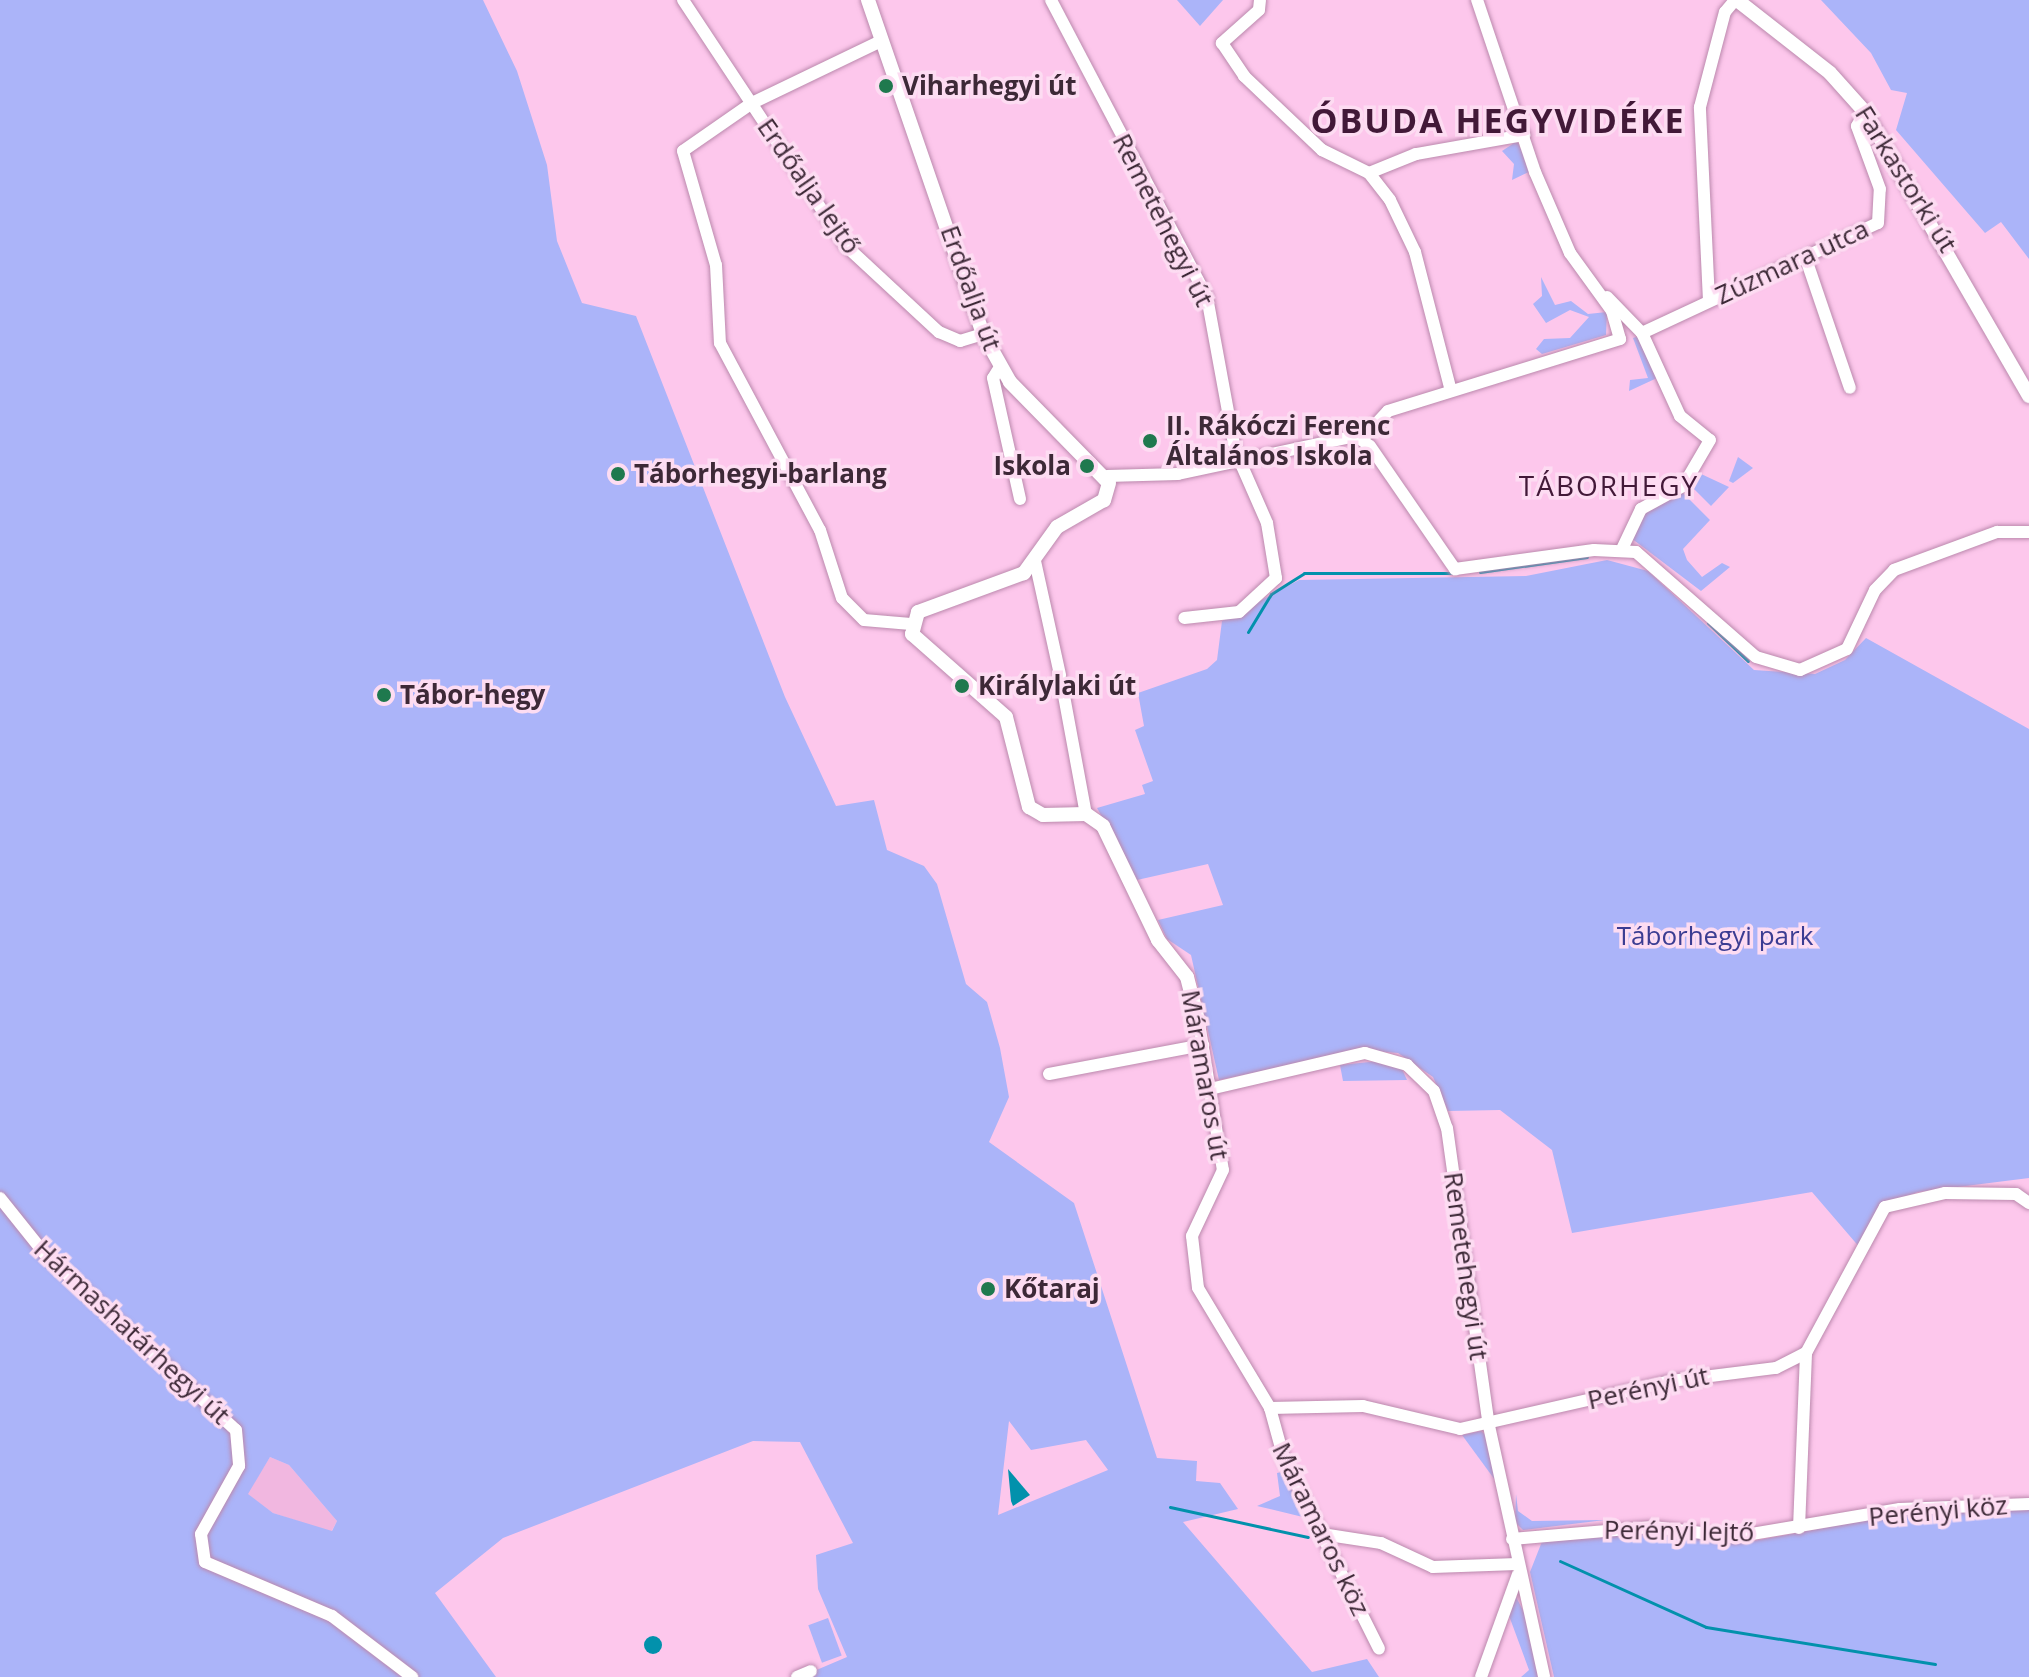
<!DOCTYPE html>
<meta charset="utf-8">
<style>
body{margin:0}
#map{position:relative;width:2029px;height:1677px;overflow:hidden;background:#fdc7ec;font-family:"Open Sans",sans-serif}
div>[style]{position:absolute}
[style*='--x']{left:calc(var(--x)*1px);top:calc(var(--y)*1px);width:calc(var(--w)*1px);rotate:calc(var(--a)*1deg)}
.built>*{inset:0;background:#f1b7e0}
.green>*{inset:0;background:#abb4f9;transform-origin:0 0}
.water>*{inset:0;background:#0291ac}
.round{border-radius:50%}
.stream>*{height:3px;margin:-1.5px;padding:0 1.5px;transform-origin:1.5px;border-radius:1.5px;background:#0291ac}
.roads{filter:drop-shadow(0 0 2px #bb89ad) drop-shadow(0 0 2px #bb89ad)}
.minor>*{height:12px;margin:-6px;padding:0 6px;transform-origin:6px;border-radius:6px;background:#fff}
.tertiary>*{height:14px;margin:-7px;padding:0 7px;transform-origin:7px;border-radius:7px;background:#fff}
.dots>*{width:22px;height:22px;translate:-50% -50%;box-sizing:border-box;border:4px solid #fddcf2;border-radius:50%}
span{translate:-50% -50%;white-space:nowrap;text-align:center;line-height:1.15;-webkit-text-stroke:7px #fddcf2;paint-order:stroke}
.poi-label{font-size:26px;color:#3d2937;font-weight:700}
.left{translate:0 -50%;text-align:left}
.right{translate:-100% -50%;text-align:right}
.street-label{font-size:26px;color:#3d2937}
.park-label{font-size:26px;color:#3b3c92}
.neighbourhood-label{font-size:28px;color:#421938;letter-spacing:2px}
.district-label{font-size:34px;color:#421938;font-weight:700;letter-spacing:2px}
</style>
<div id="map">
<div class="built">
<i style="clip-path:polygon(270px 1457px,289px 1465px,337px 1521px,331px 1532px,273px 1513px,247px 1494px)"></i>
</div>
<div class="green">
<i style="clip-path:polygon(evenodd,0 0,483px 0,517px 71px,547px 165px,557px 241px,582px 303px,636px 316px,785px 697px,836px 806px,874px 800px,887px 850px,924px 866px,937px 884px,966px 984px,987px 1002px,1000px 1048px,1009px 1097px,989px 1142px,1074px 1203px,1157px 1458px,1197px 1461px,1196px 1481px,1220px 1483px,1238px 1509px,1183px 1522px,1312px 1672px,1367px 1659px,1379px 1677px,800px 1677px,847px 1657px,818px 1589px,816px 1555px,853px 1543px,800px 1442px,753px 1441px,503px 1538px,435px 1593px,496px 1677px,0 1677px,0 0,1009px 1421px,1031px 1450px,1086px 1440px,1108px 1470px,998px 1515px,1009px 1421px,0 0,270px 1457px,289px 1465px,337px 1521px,332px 1531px,273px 1513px,248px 1494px,270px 1457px)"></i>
<i style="clip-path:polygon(1177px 0,1223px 0,1200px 26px)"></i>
<i style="clip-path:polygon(1821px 0,2029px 0,2029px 259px,2001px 222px,1985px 233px,1896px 130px,1907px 93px,1891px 90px,1871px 53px)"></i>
<i style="clip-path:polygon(1517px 141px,1531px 171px,1512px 180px,1514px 164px,1502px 151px)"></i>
<i style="clip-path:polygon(1541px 277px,1555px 305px,1571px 301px,1588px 314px,1607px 312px,1606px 335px,1542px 354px,1536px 349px,1544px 339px,1570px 338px,1589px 317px,1570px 310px,1546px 323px,1533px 304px,1542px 296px)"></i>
<i style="clip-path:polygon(1639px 336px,1657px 378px,1629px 391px,1630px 380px,1648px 378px,1633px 338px)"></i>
<i style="clip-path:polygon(1738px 457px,1753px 468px,1733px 483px,1729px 481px)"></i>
<i style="clip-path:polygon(1699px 473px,1729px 487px,1711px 506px,1690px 485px)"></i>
<i style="clip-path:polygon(1683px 493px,1710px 520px,1683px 549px,1687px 560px,1702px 577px,1722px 563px,1730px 567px,1701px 591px,1631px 538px,1646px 509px)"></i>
<i style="clip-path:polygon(1607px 560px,1648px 571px,1754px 670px,1815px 674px,1845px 660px,1866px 638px,2029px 729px,2029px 1178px,1918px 1192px,1884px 1205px,1861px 1249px,1812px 1192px,1572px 1233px,1552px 1150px,1500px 1110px,1448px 1111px,1433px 1077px,1398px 1053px,1362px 1050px,1219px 1080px,1191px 955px,1167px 939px,1158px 920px,1223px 905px,1208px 864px,1137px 880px,1097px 808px,1145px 794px,1142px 785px,1153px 781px,1135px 730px,1144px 726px,1138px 693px,1207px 669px,1217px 660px,1222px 621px,1299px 580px,1526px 576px)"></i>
<i style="clip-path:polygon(1379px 1061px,1402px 1069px,1407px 1080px,1343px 1081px,1340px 1065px)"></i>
<i style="clip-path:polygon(1481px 1431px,1487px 1436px,1495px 1480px,1462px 1435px)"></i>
<i style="clip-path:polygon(1282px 1472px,1307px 1518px,1257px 1506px,1280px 1496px,1277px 1473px)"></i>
<i style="clip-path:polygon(1516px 1494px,1518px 1511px,1532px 1521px,1605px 1520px,1523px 1530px,1515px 1522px)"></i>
<i style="clip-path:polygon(2029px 1508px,2029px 1677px,1554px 1677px,1530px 1572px,1543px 1539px,1628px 1533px,1748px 1542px,1903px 1513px)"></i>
<i style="clip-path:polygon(1515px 1595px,1527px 1618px,1538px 1677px,1521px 1677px,1529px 1670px,1508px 1613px)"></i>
<i style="left:828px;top:1618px;width:40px;height:21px;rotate:70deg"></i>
</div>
<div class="water">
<i style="clip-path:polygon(1008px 1469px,1030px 1495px,1013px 1506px,1011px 1501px)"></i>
<i class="round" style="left:644px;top:1636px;width:18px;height:18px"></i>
</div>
<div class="stream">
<i style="--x:1480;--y:572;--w:108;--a:-8"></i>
<i style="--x:1708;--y:623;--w:55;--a:43.5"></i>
<i style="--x:1248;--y:632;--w:44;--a:-58.8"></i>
<i style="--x:1271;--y:594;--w:39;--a:-32"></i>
<i style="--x:1304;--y:573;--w:148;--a:0"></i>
<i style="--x:1170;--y:1507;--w:141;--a:12.3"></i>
<i style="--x:1560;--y:1561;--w:160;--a:24.3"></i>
<i style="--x:1706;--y:1627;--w:232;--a:9.2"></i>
</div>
<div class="roads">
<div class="minor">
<i style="--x:683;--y:0;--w:295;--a:56.5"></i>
<i style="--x:846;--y:246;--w:127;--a:42.8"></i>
<i style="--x:939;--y:332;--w:23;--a:23"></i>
<i style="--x:960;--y:341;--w:24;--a:-17"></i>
<i style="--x:1051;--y:0;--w:335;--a:62.3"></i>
<i style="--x:1207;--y:297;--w:156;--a:79.6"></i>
<i style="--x:1235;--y:450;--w:80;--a:66.3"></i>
<i style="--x:1267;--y:523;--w:56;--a:80.7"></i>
<i style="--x:1276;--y:578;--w:50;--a:137.4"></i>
<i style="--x:1239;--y:612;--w:55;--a:173.8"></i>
<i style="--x:1260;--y:0;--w:10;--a:96"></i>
<i style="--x:1259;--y:10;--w:50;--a:138.3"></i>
<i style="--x:1222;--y:43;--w:40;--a:56"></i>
<i style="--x:1244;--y:76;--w:108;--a:43.5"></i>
<i style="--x:1322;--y:150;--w:52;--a:26.1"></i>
<i style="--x:1369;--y:173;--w:34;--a:52"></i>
<i style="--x:1390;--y:200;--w:58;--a:64.3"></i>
<i style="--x:1415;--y:252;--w:139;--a:75.5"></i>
<i style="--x:881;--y:41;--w:143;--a:154.3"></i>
<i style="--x:752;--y:103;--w:84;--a:145.2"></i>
<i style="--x:683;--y:151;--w:119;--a:73.9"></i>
<i style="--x:716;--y:265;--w:78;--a:87.1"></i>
<i style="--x:720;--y:343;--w:212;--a:61.9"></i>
<i style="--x:820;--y:530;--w:71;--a:72.1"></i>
<i style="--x:842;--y:598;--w:31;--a:45"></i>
<i style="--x:864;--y:620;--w:47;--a:4.9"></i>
<i style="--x:1369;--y:173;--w:51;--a:-22"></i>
<i style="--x:1416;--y:154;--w:110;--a:-10"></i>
<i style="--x:1806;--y:259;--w:136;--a:71.2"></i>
<i style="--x:1607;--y:297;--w:50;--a:45.8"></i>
<i style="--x:1642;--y:333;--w:91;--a:65.4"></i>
<i style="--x:1680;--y:416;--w:38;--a:39"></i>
<i style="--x:1710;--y:440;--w:53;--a:120.4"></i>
<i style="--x:1683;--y:486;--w:48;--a:151.3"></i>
<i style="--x:1641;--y:509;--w:44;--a:115.4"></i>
<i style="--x:1709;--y:301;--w:194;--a:-92.7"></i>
<i style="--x:1700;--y:107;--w:98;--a:-75.3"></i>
<i style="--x:1725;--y:12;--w:16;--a:-50"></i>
<i style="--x:1642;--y:333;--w:260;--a:-25"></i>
<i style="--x:1878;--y:223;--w:34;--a:-87"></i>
<i style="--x:1880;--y:189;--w:67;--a:-110.1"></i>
<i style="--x:1857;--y:126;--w:16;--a:-60"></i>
<i style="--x:1000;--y:367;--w:13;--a:122"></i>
<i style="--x:993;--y:378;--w:124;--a:77.4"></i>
<i style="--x:1362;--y:439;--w:38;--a:-47"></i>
<i style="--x:1388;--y:411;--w:243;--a:-17.2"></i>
<i style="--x:1620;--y:339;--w:29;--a:-106"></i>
<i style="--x:1612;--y:311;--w:72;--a:-125.9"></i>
<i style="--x:1570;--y:253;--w:88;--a:-113.4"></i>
<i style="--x:1535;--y:172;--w:182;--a:-108.6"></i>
<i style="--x:1107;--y:476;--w:71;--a:-1.6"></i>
<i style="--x:1178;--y:474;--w:182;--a:-12.1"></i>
<i style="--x:1356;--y:436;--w:17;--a:36"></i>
<i style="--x:1370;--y:446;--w:150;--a:55.4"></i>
<i style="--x:1455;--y:569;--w:140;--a:-7.8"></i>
<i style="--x:1594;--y:550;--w:42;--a:2.7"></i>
<i style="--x:1636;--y:552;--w:159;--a:41.2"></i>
<i style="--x:1756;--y:657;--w:46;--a:16.5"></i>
<i style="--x:1800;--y:670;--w:51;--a:-24.1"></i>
<i style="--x:1847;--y:649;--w:65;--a:-64.6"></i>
<i style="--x:1875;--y:590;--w:28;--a:-46"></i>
<i style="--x:1894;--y:570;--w:110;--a:-20.3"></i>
<i style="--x:1997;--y:532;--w:32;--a:0"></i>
<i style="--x:1035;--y:561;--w:117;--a:77.6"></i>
<i style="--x:1062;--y:685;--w:131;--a:79.5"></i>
<i style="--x:1199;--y:1024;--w:148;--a:80.7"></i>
<i style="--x:1223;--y:1170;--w:73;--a:115.2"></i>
<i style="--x:1192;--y:1236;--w:52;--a:83.4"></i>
<i style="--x:1198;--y:1288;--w:140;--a:59"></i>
<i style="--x:1270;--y:1408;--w:53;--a:74.6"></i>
<i style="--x:1284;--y:1459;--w:212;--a:63.4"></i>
<i style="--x:1049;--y:1074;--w:157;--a:-10.7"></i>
<i style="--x:1210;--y:1089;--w:159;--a:-13.1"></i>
<i style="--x:1365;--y:1053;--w:44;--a:15.9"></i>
<i style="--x:1407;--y:1065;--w:37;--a:44"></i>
<i style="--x:1434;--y:1091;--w:39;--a:71"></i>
<i style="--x:1447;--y:1128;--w:301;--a:82"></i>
<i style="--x:1489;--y:1426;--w:257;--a:77.6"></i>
<i style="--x:0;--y:1198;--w:70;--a:51.3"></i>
<i style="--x:44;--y:1253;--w:261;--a:42.7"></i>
<i style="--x:236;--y:1430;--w:36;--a:85"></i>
<i style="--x:239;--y:1466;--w:78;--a:119.2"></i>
<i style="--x:201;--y:1534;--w:28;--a:82"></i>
<i style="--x:205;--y:1562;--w:138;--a:23"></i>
<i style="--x:332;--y:1616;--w:101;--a:37.3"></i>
<i style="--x:1270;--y:1408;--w:93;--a:-1.2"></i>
<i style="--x:1363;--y:1406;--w:100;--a:13.3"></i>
<i style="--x:1460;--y:1429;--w:216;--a:-12.8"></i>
<i style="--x:1671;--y:1381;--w:106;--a:-7.1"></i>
<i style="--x:1776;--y:1368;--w:34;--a:-27"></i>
<i style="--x:1806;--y:1353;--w:166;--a:-61.6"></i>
<i style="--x:1885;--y:1207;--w:62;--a:-13.1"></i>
<i style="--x:1945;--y:1193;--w:71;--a:0.8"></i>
<i style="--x:2016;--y:1194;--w:16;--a:35"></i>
<i style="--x:1799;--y:1528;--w:175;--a:-87.7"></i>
<i style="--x:1322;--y:1534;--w:60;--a:8.7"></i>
<i style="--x:1381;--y:1543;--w:57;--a:24.8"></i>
<i style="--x:1433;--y:1567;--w:84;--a:-2"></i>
<i style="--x:1512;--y:1539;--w:142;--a:-4.9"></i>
<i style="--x:1653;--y:1527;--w:82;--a:7"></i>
<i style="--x:1734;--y:1537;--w:168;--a:-9.6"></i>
<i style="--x:1900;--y:1509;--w:129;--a:-2.2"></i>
<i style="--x:797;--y:1677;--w:15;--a:-23"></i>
<i style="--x:1481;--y:1677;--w:109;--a:-70.2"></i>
</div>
<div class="tertiary">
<i style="--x:868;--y:0;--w:353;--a:71"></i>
<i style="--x:983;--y:334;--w:55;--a:60.6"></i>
<i style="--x:1010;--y:382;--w:141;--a:45.6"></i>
<i style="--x:1109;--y:483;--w:18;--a:106"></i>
<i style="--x:1104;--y:500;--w:54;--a:150.1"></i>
<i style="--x:1057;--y:527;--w:57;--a:125.7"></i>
<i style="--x:1024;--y:573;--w:113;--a:159.8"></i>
<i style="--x:918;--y:612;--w:23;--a:105"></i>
<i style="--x:912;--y:634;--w:125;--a:41.4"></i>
<i style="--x:1006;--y:717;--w:93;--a:75.7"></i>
<i style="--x:1029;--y:807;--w:16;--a:30"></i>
<i style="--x:1043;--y:815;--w:43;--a:-1.3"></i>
<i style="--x:1086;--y:814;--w:21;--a:35"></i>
<i style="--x:1103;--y:826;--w:127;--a:64.2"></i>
<i style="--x:1158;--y:940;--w:47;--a:51.9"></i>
<i style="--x:1187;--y:977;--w:49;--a:75.7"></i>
<i style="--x:1737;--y:0;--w:118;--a:38.1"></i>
<i style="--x:1830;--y:73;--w:52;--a:48.1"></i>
<i style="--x:1865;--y:112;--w:328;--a:60"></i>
</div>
</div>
<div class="dots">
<i style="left:886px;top:86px;background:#1f794e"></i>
<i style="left:1150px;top:441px;background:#1f794e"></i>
<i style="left:1087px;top:466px;background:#1f794e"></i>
<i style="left:618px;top:474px;background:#1f794e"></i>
<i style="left:962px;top:686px;background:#1f794e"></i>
<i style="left:384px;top:695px;background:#1f794e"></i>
<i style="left:988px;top:1289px;background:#1f794e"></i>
</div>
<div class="poi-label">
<span class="left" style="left:902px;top:86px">Viharhegyi út</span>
<span class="left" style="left:1166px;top:441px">II. Rákóczi Ferenc<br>Általános Iskola</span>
<span class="right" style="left:1071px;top:466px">Iskola</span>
<span class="left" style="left:634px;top:474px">Táborhegyi-barlang</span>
<span class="left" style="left:978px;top:686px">Királylaki út</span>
<span class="left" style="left:400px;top:695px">Tábor-hegy</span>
<span class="left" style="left:1004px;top:1289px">Kőtaraj</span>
</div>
<div class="street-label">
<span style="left:1906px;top:179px;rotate:58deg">Farkastorki út</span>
<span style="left:809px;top:186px;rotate:55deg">Erdőalja lejtő</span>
<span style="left:1163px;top:220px;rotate:63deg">Remetehegyi út</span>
<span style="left:1792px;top:262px;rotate:-25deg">Zúzmara utca</span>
<span style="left:971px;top:288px;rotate:70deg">Erdőalja út</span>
<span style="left:1205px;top:1075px;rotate:80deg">Máramaros út</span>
<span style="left:1466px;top:1266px;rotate:82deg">Remetehegyi út</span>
<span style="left:132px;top:1332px;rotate:43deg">Hármashatárhegyi út</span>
<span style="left:1648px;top:1388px;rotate:-12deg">Perényi út</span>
<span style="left:1938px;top:1511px;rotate:-5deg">Perényi köz</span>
<span style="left:1321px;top:1529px;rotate:64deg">Máramaros köz</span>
<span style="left:1679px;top:1531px;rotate:1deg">Perényi lejtő</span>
</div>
<div class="park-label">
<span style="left:1715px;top:936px">Táborhegyi park</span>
</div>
<div class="neighbourhood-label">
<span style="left:1609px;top:485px">TÁBORHEGY</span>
</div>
<div class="district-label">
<span style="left:1498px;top:121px">ÓBUDA HEGYVIDÉKE</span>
</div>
</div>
